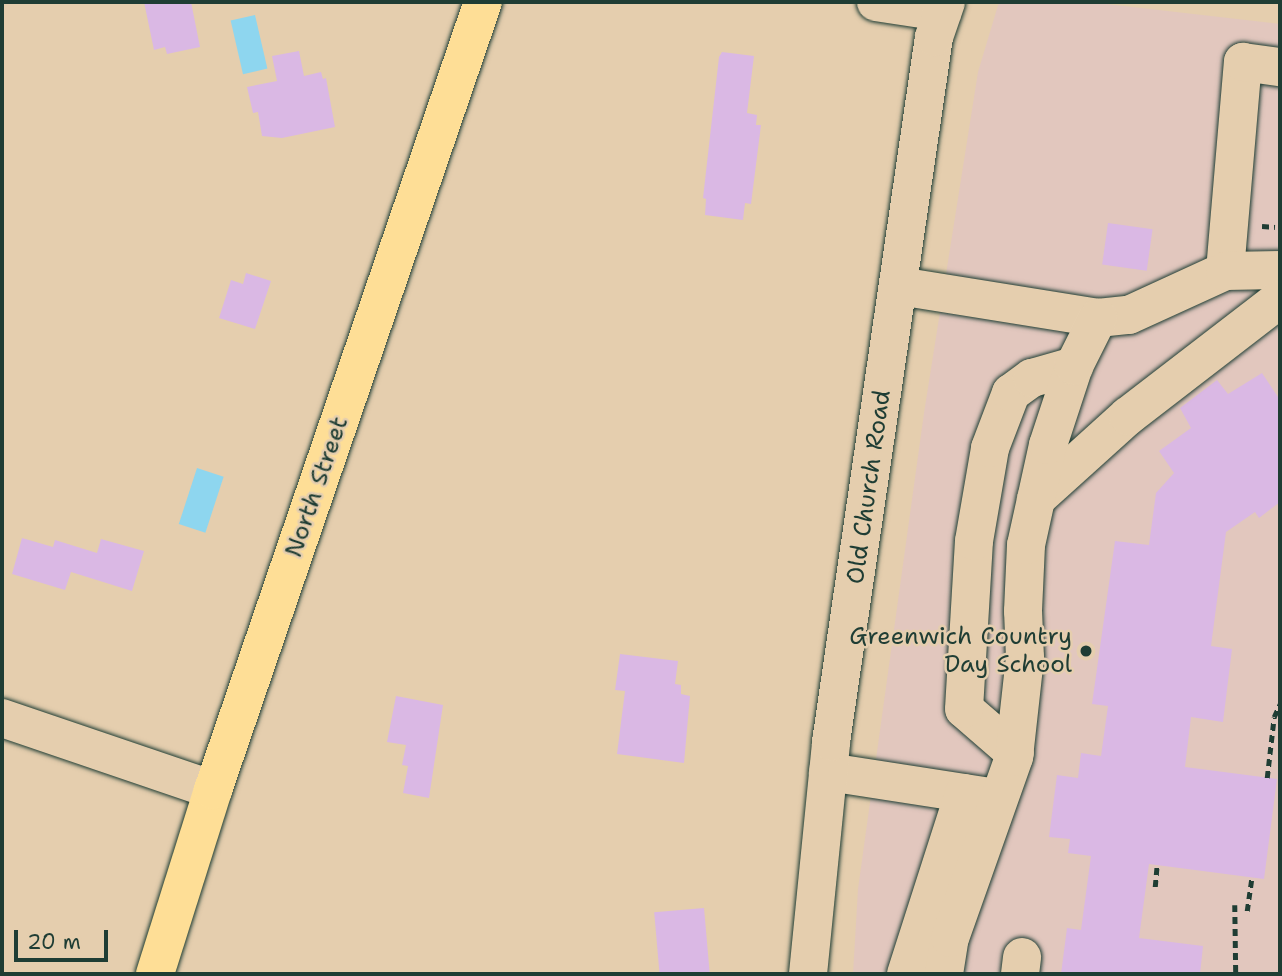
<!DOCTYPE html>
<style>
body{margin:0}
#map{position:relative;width:1282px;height:976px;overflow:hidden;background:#e5ceae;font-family:"Shantell Sans",sans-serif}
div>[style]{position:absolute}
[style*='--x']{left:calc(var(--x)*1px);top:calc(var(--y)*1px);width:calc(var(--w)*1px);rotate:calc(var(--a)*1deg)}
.built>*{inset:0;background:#e2c7be}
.water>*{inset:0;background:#8ed6ef;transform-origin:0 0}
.building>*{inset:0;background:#dab8e4;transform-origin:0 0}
.path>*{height:4.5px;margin-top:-2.25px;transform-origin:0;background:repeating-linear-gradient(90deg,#1f3d34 0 7px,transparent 0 12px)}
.roads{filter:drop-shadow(0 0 2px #1f3d34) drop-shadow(0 0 2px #1f3d34)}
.minor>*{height:38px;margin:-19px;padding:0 19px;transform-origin:19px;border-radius:19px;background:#e5ceae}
.major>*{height:38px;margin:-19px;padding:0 19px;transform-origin:19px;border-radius:19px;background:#fede96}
.dots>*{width:19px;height:19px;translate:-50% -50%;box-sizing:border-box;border:4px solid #e5ceae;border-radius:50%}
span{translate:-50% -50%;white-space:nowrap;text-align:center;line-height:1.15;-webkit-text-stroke:5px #e5ceae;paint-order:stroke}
.street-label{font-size:24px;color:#1f3d34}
.poi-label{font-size:24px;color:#1f3d34}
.right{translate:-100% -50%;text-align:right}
.frame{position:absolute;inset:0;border:4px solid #1f3d34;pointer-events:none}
.scale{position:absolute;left:14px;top:930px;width:94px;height:32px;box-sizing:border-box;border:4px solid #1f3d34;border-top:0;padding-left:9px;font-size:21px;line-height:24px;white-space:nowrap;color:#1f3d34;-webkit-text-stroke:5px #e5ceae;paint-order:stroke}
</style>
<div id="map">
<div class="built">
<i style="clip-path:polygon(999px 2px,1089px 2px,1280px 24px,1280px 974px,853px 974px,858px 889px,924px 413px,978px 72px)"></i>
</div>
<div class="water">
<i style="left:255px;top:15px;width:55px;height:25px;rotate:77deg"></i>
<i style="left:197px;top:468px;width:28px;height:59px;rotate:18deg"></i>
</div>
<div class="building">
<i style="clip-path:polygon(144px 2px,191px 2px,200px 47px,167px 54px,165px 47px,154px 50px)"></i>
<i style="clip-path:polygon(299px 51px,304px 76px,321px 72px,323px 79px,326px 78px,335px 127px,282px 138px,262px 136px,258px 112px,253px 113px,247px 87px,277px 81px,272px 56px)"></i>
<i style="clip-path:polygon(722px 52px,754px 56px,747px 113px,757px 115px,756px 125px,761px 125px,751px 204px,745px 203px,743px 220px,705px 215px,706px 199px,703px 198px,719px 57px)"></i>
<i style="left:1108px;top:223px;width:45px;height:42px;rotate:8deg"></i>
<i style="clip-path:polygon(246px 273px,271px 281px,255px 329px,219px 318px,231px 280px,243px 284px)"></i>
<i style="clip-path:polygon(1262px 373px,1280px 400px,1280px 502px,1259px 518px,1255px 512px,1226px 532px,1211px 646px,1232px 649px,1223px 722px,1191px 717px,1185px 767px,1277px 779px,1264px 879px,1149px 864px,1139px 938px,1203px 946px,1200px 974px,1061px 974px,1067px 928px,1081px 930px,1091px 856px,1068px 853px,1070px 839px,1049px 837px,1057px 775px,1078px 778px,1081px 753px,1101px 756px,1108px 706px,1092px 704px,1115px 541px,1149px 545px,1156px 493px,1174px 473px,1159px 451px,1191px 428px,1180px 408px,1217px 380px,1228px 394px)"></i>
<i style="clip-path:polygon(22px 538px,53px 547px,55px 540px,97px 553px,101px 539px,144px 551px,132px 591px,71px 572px,65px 590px,12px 574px)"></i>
<i style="clip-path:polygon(620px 654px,678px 661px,675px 684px,681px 685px,681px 694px,690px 696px,684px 763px,617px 754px,625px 691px,615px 690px)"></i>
<i style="clip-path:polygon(396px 696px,443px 705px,429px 798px,403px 793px,408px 766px,402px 765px,406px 745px,387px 742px)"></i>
<i style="left:704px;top:908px;width:66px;height:50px;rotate:85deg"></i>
</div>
<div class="path">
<i style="--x:1262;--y:226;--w:13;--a:4"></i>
<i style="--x:1267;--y:778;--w:61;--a:-83.5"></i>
<i style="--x:1274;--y:717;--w:14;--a:-65"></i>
<i style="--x:1155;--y:887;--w:22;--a:-85"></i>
<i style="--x:1235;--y:905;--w:69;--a:89.2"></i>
<i style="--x:1247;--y:911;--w:34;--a:-82"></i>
</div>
<div class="roads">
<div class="minor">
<i style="--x:876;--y:2;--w:67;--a:8.6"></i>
<i style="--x:1225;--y:271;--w:210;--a:-85.1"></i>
<i style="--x:1243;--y:62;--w:37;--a:8"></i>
<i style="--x:899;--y:286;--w:202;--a:9.1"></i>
<i style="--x:1098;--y:318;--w:31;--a:-6"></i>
<i style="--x:1129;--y:315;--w:106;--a:-24.6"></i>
<i style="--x:1225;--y:271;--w:55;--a:-1"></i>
<i style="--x:1036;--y:499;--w:124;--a:-42.1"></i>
<i style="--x:1128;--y:416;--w:192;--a:-37.6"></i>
<i style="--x:2;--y:718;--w:223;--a:18.8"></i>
<i style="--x:1015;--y:753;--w:67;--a:-139.2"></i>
<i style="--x:964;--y:709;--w:168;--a:-86.6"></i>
<i style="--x:974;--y:541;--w:94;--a:-80.2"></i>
<i style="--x:990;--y:448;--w:59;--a:-69.1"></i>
<i style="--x:1011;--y:393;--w:26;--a:-36"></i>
<i style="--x:1032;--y:378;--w:44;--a:-15.9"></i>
<i style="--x:828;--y:772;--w:163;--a:8.8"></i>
<i style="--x:808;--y:974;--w:233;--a:-84.3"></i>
<i style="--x:831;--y:742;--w:712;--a:-81.69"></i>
<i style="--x:934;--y:37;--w:37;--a:-71"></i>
<i style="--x:906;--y:974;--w:190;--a:-72.2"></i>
<i style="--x:944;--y:974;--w:36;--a:-81"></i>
<i style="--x:950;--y:938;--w:192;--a:-70.5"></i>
<i style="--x:1014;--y:757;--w:100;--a:-83.7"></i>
<i style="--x:1025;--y:658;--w:47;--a:-92.4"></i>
<i style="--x:1023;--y:611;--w:66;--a:-87.4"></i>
<i style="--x:1026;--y:545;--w:102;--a:-77.6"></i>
<i style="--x:1048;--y:445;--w:83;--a:-71.8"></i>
<i style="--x:1074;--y:366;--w:54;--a:-63.4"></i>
<i style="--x:1020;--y:974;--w:17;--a:-83"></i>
</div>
<div class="major">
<i style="--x:155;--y:974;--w:193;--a:-72.5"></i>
<i style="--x:213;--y:790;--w:833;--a:-71.09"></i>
</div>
</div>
<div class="dots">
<i style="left:1086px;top:651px;background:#1f3d34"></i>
</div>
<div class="street-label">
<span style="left:317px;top:487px;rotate:-71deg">North Street</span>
<span style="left:869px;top:487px;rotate:-82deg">Old Church Road</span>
</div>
<div class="poi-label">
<span class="right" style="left:1072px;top:651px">Greenwich Country<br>Day School</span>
</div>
<div class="frame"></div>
<div class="scale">20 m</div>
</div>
